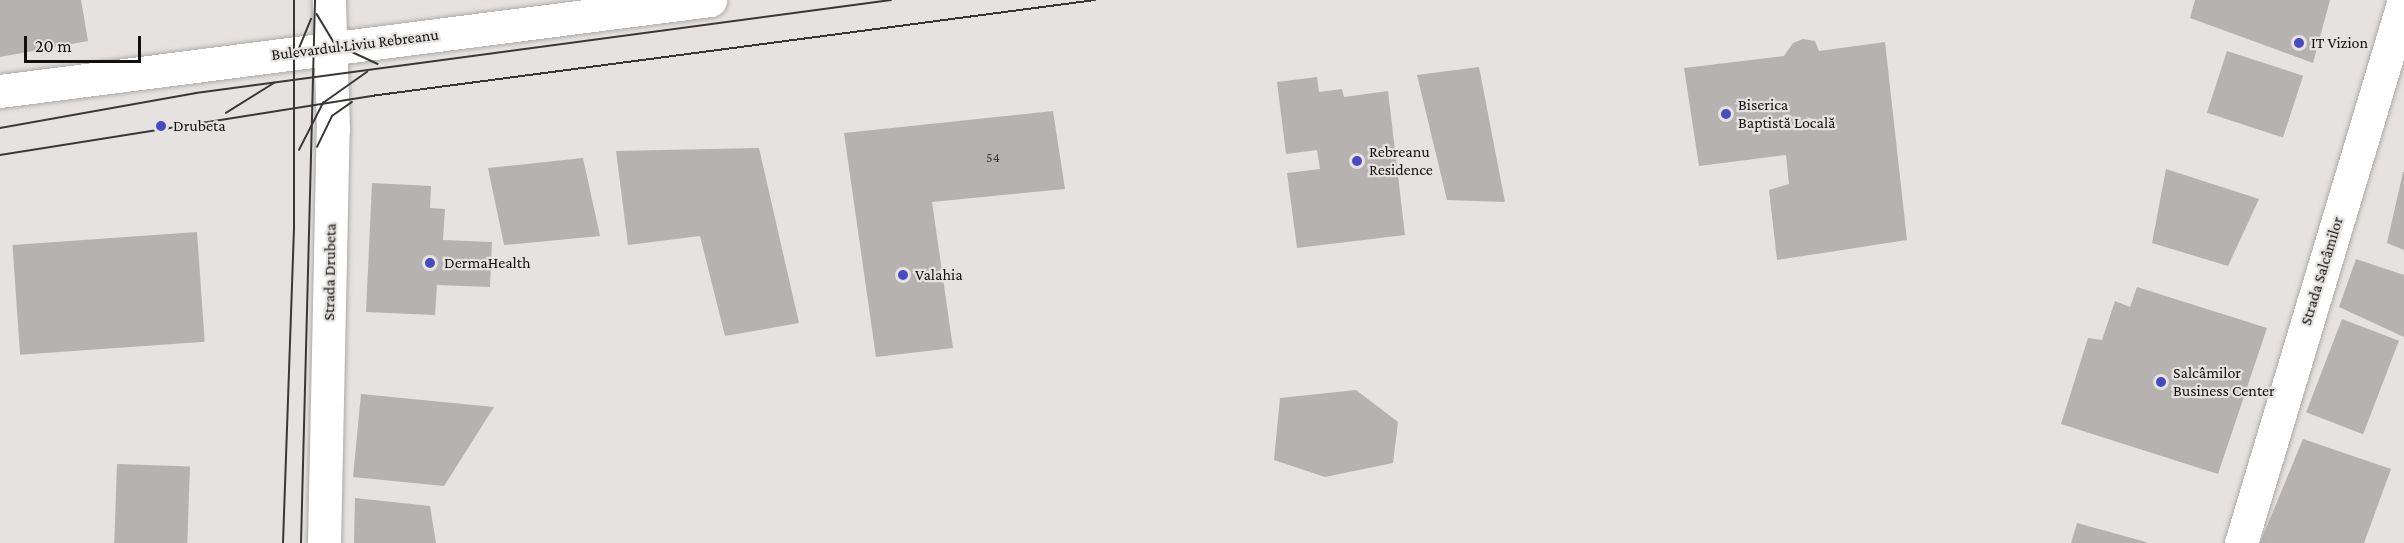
<!DOCTYPE html>
<meta charset="utf-8">
<style>
body{margin:0}
#map{position:relative;width:2404px;height:543px;overflow:hidden;background:#e5e2e0;font-family:"Crimson Pro",serif}
div>[style]{position:absolute}
[style*='--x']{left:calc(var(--x)*1px);top:calc(var(--y)*1px);width:calc(var(--w)*1px);rotate:calc(var(--a)*1deg)}
.building>*{inset:0;background:#b5b2b0;transform-origin:0 0}
.roads{filter:drop-shadow(0 0 2px #acaaa7) drop-shadow(0 0 2px #acaaa7)}
.minor>*{height:33px;margin:-16.5px;padding:0 16.5px;transform-origin:16.5px;border-radius:16.5px;background:#fff}
.tertiary>*{height:33px;margin:-16.5px;padding:0 16.5px;transform-origin:16.5px;border-radius:16.5px;background:#fff}
.primary>*{height:33px;margin:-16.5px;padding:0 16.5px;transform-origin:16.5px;border-radius:16.5px;background:#fff}
.tram>*{height:1.5px;margin:-0.75px;padding:0 0.75px;transform-origin:0.75px;border-radius:0.75px;background:#393837}
.dots>*{width:16px;height:16px;translate:-50% -50%;box-sizing:border-box;border:3px solid #e5e2e0;border-radius:50%}
span{translate:-50% -50%;white-space:nowrap;text-align:center;line-height:1.15;-webkit-text-stroke:4.5px #e5e2e0;paint-order:stroke}
.number-label{font-size:14px;color:#3b3938}
.number-label span{-webkit-text-stroke-width:0}
.poi-label{font-size:16px;color:#121110}
.left{translate:0 -50%;text-align:left}
.street-label{font-size:16px;color:#121110}
.scale{position:absolute;left:24px;top:36px;width:117px;height:27px;box-sizing:border-box;border:3px solid #121110;border-top:0;padding-left:8px;font-size:18px;line-height:21px;white-space:nowrap;color:#121110;-webkit-text-stroke:4px #e5e2e0;paint-order:stroke}
</style>
<div id="map">
<div class="building">
<i style="clip-path:polygon(0 0,81px 0,88px 41px,0 57px)"></i>
<i style="clip-path:polygon(2195px 0,2330px 0,2313px 63px,2190px 18px)"></i>
<i style="clip-path:polygon(1803px 39px,1815px 41px,1819px 51px,1885px 42px,1907px 240px,1777px 260px,1769px 190px,1789px 184px,1786px 155px,1699px 166px,1684px 68px,1784px 56px,1793px 43px)"></i>
<i style="left:2227px;top:51px;width:80px;height:65px;rotate:18deg"></i>
<i style="clip-path:polygon(1479px 67px,1505px 202px,1447px 200px,1417px 75px)"></i>
<i style="clip-path:polygon(1317px 77px,1319px 92px,1342px 89px,1344px 97px,1388px 91px,1405px 235px,1297px 248px,1287px 173px,1320px 169px,1317px 150px,1286px 154px,1277px 82px)"></i>
<i style="clip-path:polygon(1053px 111px,1065px 189px,932px 202px,953px 348px,876px 357px,844px 133px)"></i>
<i style="clip-path:polygon(759px 148px,799px 323px,725px 336px,700px 236px,628px 245px,616px 151px)"></i>
<i style="clip-path:polygon(583px 158px,600px 236px,504px 245px,488px 168px)"></i>
<i style="clip-path:polygon(2166px 169px,2259px 199px,2228px 266px,2152px 243px)"></i>
<i style="clip-path:polygon(2403px 172px,2404px 172px,2404px 250px,2387px 243px)"></i>
<i style="clip-path:polygon(372px 183px,431px 186px,430px 208px,445px 209px,443px 240px,492px 242px,490px 287px,437px 285px,435px 315px,366px 312px)"></i>
<i style="left:197px;top:232px;width:110px;height:185px;rotate:86deg"></i>
<i style="clip-path:polygon(2356px 259px,2404px 275px,2404px 337px,2339px 307px)"></i>
<i style="clip-path:polygon(2137px 287px,2267px 328px,2218px 474px,2061px 424px,2088px 338px,2102px 340px,2115px 301px,2130px 307px)"></i>
<i style="left:2342px;top:319px;width:61px;height:100px;rotate:21deg"></i>
<i style="clip-path:polygon(1356px 390px,1398px 422px,1393px 463px,1325px 477px,1274px 460px,1280px 398px)"></i>
<i style="clip-path:polygon(361px 394px,494px 407px,444px 486px,353px 477px)"></i>
<i style="clip-path:polygon(2303px 439px,2391px 469px,2364px 543px,2260px 543px)"></i>
<i style="left:117px;top:464px;width:73px;height:79px;rotate:2deg"></i>
<i style="clip-path:polygon(355px 498px,430px 506px,436px 543px,354px 543px)"></i>
<i style="clip-path:polygon(2077px 523px,2146px 542px,2146px 543px,2071px 543px)"></i>
</div>
<div class="roads">
<div class="minor">
<i style="--x:2241;--y:543;--w:567;--a:-73.29"></i>
</div>
<div class="tertiary">
<i style="--x:324;--y:543;--w:413;--a:-88.8"></i>
<i style="--x:333;--y:130;--w:130;--a:-91.8"></i>
</div>
<div class="primary">
<i style="--x:0;--y:91;--w:716;--a:-7.3"></i>
</div>
</div>
<div class="tram">
<i style="--x:317;--y:14;--w:35;--a:59"></i>
<i style="--x:335;--y:44;--w:47;--a:24.9"></i>
<i style="--x:295;--y:58;--w:42;--a:-67.7"></i>
<i style="--x:226;--y:113;--w:57;--a:-32"></i>
<i style="--x:0;--y:128;--w:199;--a:-10.1"></i>
<i style="--x:196;--y:93;--w:701;--a:-7.62"></i>
<i style="--x:317;--y:147;--w:34;--a:-64"></i>
<i style="--x:332;--y:116;--w:24;--a:-35"></i>
<i style="--x:299;--y:150;--w:53;--a:-62.9"></i>
<i style="--x:323;--y:103;--w:54;--a:-35.2"></i>
<i style="--x:0;--y:155;--w:376;--a:-9"></i>
<i style="--x:371;--y:96;--w:730;--a:-7.55"></i>
<i style="--x:283;--y:543;--w:315;--a:-88"></i>
<i style="--x:294;--y:228;--w:228;--a:-90"></i>
<i style="--x:301;--y:543;--w:543;--a:-88.52"></i>
</div>
<div class="dots">
<i style="left:2299px;top:43px;background:#474bc1"></i>
<i style="left:1726px;top:114px;background:#474bc1"></i>
<i style="left:161px;top:126px;background:#474bc1"></i>
<i style="left:1357px;top:161px;background:#474bc1"></i>
<i style="left:430px;top:263px;background:#474bc1"></i>
<i style="left:903px;top:275px;background:#474bc1"></i>
<i style="left:2161px;top:382px;background:#474bc1"></i>
</div>
<div class="number-label">
<span style="left:993px;top:157px">54</span>
</div>
<div class="poi-label">
<span class="left" style="left:2311px;top:43px">IT Vizion</span>
<span class="left" style="left:1738px;top:114px">Biserica<br>Baptistă Locală</span>
<span class="left" style="left:173px;top:126px">Drubeta</span>
<span class="left" style="left:1369px;top:161px">Rebreanu<br>Residence</span>
<span class="left" style="left:444px;top:263px">DermaHealth</span>
<span class="left" style="left:915px;top:275px">Valahia</span>
<span class="left" style="left:2173px;top:382px">Salcâmilor<br>Business Center</span>
</div>
<div class="street-label">
<span style="left:355px;top:45px;rotate:-7deg">Bulevardul Liviu Rebreanu</span>
<span style="left:2322px;top:271px;rotate:-73deg">Strada Salcâmilor</span>
<span style="left:330px;top:272px;rotate:-89deg">Strada Drubeta</span>
</div>
<div class="scale">20 m</div>
</div>
